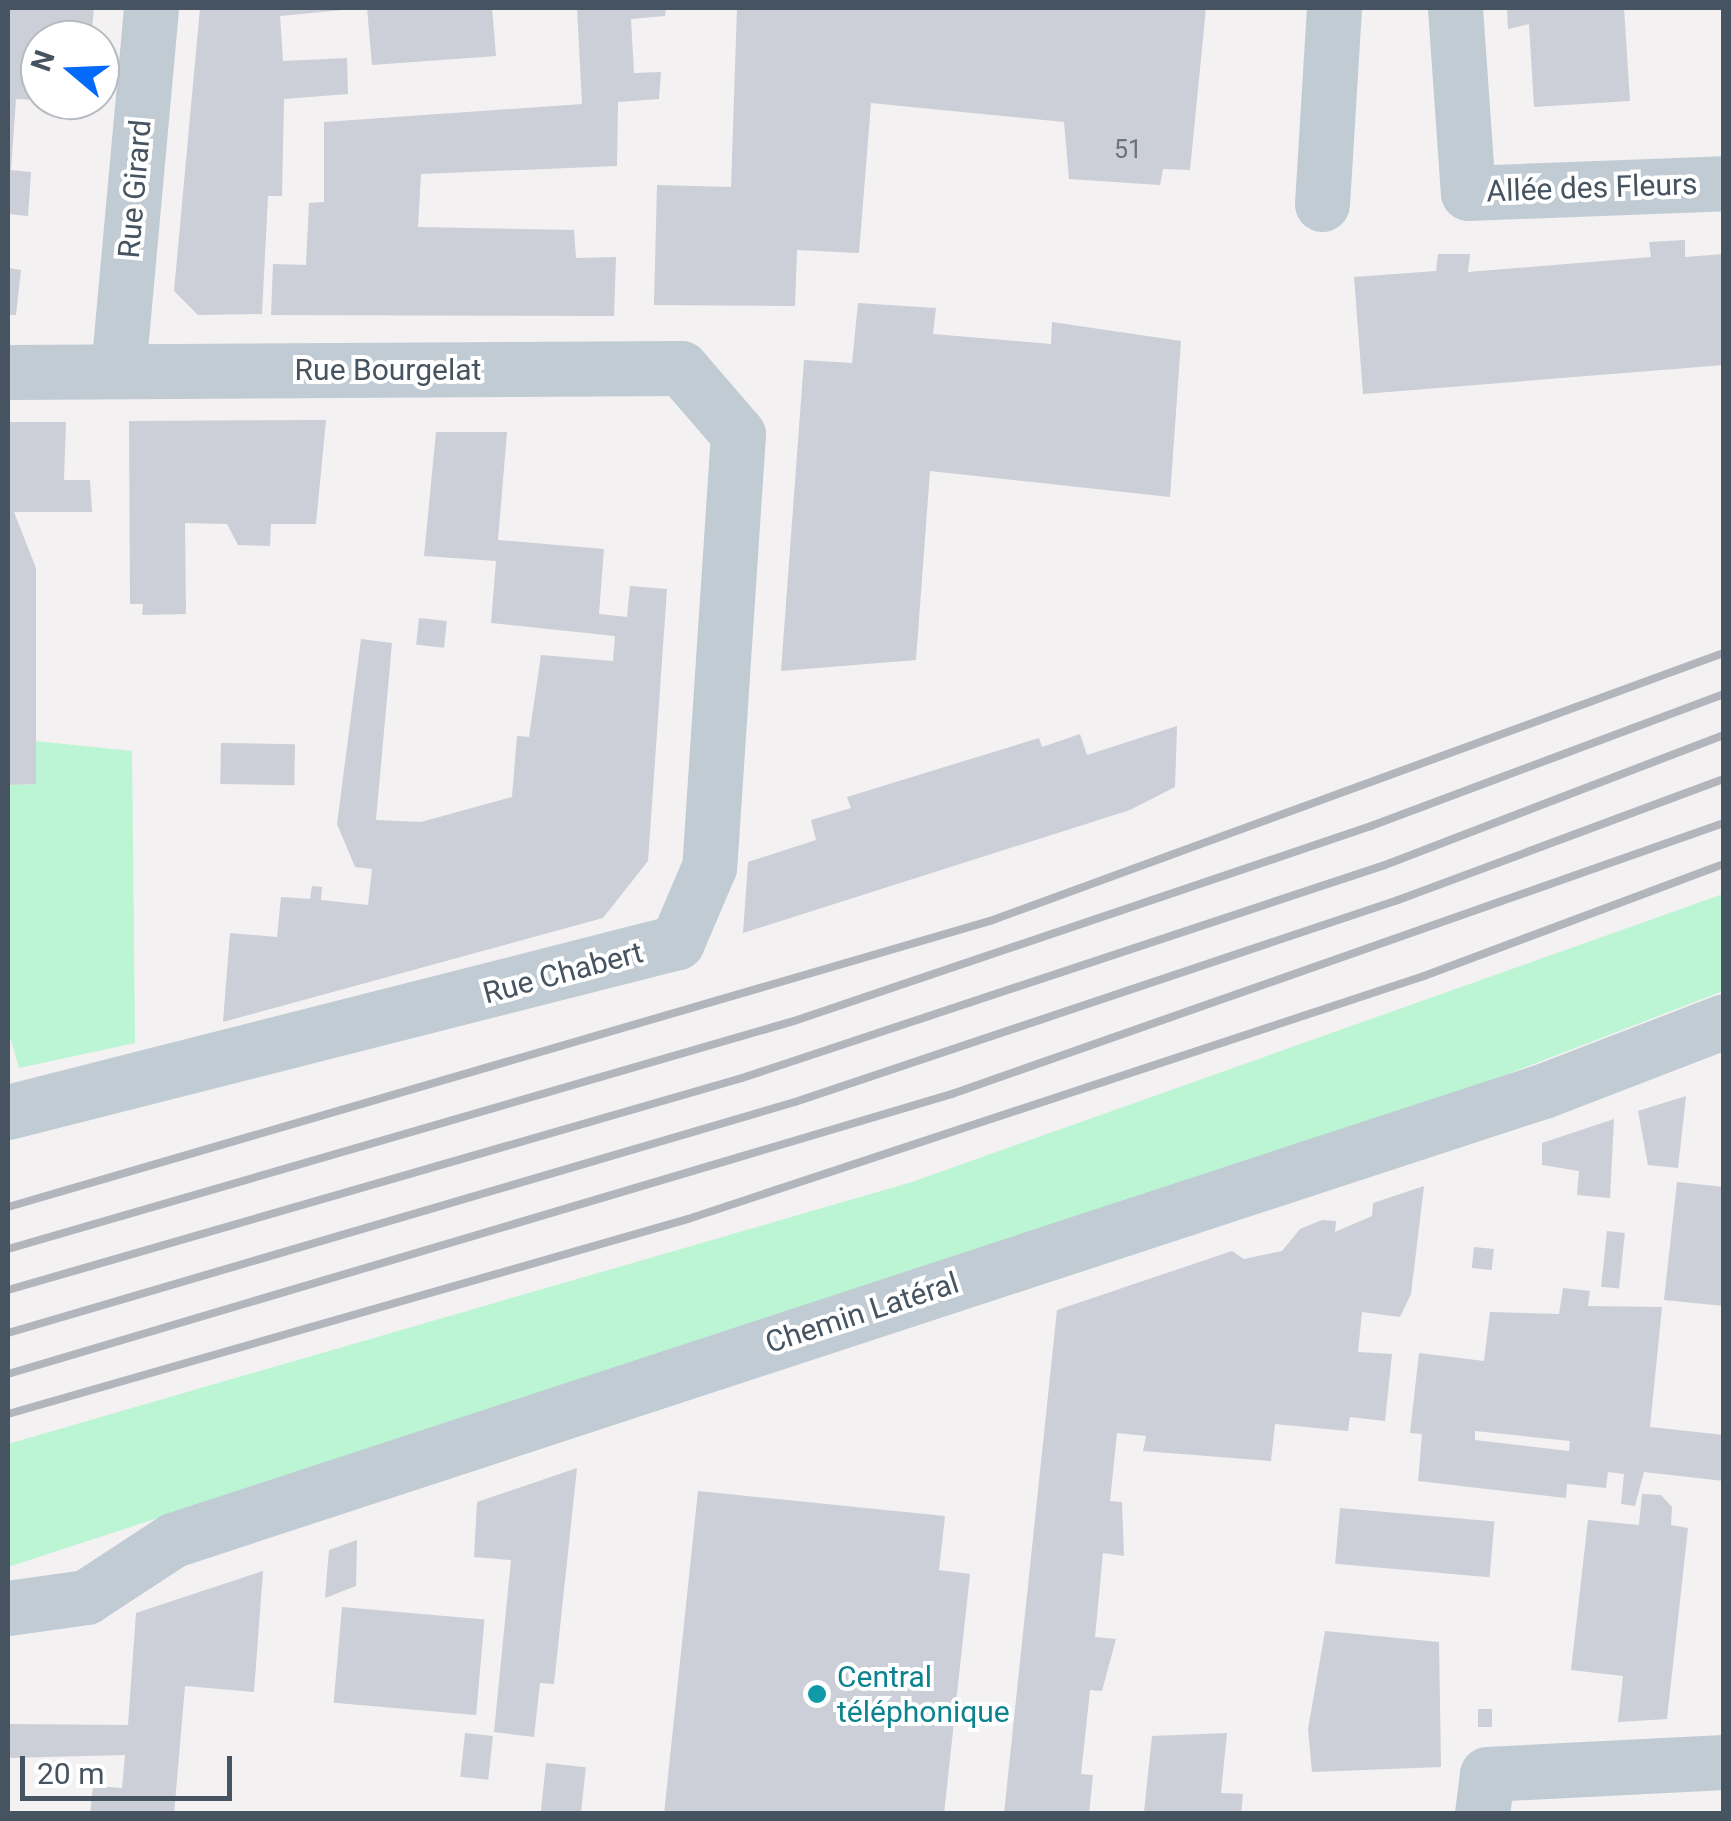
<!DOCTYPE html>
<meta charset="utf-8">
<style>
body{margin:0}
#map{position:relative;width:1731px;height:1821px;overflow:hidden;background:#f3f1f1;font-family:Roboto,sans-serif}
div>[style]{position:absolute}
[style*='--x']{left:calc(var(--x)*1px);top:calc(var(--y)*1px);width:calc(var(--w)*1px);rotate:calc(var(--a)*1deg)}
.green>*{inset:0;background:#bbf5d3}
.building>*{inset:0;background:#cccfd7;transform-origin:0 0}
.minor>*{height:55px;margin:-27.5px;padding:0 27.5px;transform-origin:27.5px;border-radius:27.5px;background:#c0cbd4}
.rail>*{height:8px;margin:-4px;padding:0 4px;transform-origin:4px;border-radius:4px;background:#b2b6bc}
.dots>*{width:28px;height:28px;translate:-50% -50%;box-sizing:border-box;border:5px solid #fff;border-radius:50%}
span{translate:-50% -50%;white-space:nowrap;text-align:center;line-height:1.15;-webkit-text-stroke:8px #fff;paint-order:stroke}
.number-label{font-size:25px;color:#68737e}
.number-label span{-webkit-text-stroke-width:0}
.street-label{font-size:30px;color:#465461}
.culture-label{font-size:30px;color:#0d838f}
.left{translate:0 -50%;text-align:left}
.frame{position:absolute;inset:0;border:10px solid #465461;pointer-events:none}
.north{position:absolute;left:20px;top:20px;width:100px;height:100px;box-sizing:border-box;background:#fff;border:2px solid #b5bbc0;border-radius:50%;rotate:289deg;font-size:28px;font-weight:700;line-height:40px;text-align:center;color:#465461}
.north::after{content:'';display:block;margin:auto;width:35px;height:45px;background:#036afb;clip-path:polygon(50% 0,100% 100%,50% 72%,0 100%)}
.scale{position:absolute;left:20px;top:1756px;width:212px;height:45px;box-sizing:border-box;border:5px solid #465461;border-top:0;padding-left:12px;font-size:30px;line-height:35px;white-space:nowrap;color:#465461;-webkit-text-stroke:8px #fff;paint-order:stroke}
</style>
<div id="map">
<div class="green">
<i style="clip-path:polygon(35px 741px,132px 751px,135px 1043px,19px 1068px,8px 1030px,8px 785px,35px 784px)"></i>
<i style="clip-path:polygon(1723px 894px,1723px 991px,1456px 1094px,8px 1567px,8px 1444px,912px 1182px)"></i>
</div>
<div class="building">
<i style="clip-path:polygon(8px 8px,94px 8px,91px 40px,40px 40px,38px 100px,16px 99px,11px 170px,31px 172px,28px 216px,8px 214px)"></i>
<i style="clip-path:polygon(200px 8px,363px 8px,280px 16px,283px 61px,347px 58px,348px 94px,284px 99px,282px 196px,268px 196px,262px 314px,198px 315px,174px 291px)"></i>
<i style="clip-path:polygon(367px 8px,492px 8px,496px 56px,372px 65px)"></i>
<i style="clip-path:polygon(577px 8px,666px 8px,665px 16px,631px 19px,634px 73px,661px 72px,659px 99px,618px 102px,617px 166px,421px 174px,418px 227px,574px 230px,576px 258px,616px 257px,614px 316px,271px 315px,273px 264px,306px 265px,309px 203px,324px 202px,324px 122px,582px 104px)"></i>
<i style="clip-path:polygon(737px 8px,1206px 8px,1190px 170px,1163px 169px,1160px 185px,1069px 179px,1064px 122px,871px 103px,859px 253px,797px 250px,795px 306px,654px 305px,657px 185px,731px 187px)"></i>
<i style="clip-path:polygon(1507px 8px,1624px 8px,1630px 101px,1534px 107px,1529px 24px,1508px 29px)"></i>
<i style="clip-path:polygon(1685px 240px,1685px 257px,1724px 254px,1724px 365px,1363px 394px,1354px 277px,1436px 271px,1438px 254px,1470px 254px,1468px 272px,1651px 257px,1649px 242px)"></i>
<i style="clip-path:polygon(8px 268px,21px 270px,16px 315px,8px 315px)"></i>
<i style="clip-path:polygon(858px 303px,936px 308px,933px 334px,1051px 344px,1052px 322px,1181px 341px,1170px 497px,930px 471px,916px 660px,781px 671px,804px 360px,852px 363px)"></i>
<i style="clip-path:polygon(326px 420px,316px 524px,271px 524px,270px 546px,238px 545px,227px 524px,185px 523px,186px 614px,142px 615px,143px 604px,130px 604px,129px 421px)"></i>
<i style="clip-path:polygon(8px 422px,66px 422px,64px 480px,90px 480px,92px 512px,14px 512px,36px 568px,36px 784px,8px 785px)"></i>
<i style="clip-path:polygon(436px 432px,507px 432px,498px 540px,604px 549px,599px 614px,627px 617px,630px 586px,667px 589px,648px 861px,603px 918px,223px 1022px,230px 933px,277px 937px,281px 897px,310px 899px,312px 886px,322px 887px,321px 900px,368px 905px,372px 869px,355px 867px,337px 824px,361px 639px,392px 643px,376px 820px,421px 822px,512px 797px,517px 736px,529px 737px,541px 655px,613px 661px,615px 636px,491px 623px,496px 561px,424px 556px)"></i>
<i style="left:419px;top:618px;width:28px;height:27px;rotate:6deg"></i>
<i style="clip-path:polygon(1177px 726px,1175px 787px,1130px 810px,743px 933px,748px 862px,816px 840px,811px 820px,851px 808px,847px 797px,1039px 738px,1042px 747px,1080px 734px,1087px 755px)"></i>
<i style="left:221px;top:743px;width:74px;height:41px;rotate:1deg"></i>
<i style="clip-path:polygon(1686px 1096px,1678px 1168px,1648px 1165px,1638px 1111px)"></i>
<i style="clip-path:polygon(1614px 1119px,1610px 1198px,1577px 1195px,1579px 1171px,1542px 1165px,1542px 1143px)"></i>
<i style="clip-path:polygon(1677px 1182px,1724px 1187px,1724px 1306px,1664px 1300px)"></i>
<i style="clip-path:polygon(1424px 1186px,1411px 1294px,1400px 1317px,1362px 1312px,1358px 1352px,1392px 1354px,1385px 1421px,1350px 1417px,1348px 1431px,1275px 1424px,1271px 1461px,1143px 1451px,1146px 1436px,1117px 1433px,1110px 1501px,1122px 1502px,1124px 1556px,1103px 1553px,1095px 1637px,1116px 1639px,1102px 1691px,1090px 1690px,1081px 1774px,1093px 1775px,1089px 1814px,1004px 1814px,1057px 1310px,1232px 1251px,1244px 1259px,1282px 1251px,1300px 1229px,1322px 1220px,1336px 1221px,1335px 1232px,1372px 1216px,1373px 1203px)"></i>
<i style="left:1607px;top:1231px;width:18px;height:56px;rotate:6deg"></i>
<i style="left:1474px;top:1247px;width:20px;height:21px;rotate:6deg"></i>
<i style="clip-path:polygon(evenodd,1563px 1288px,1590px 1291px,1588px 1306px,1662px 1307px,1650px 1427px,1724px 1435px,1724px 1481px,1644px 1472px,1635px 1506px,1621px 1504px,1624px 1474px,1608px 1472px,1606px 1488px,1567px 1484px,1566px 1498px,1418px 1481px,1422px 1434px,1410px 1433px,1419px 1353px,1484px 1361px,1490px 1312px,1559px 1314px,1563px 1288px,1475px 1431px,1570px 1441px,1569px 1451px,1475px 1440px,1475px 1431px)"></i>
<i style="clip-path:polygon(577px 1468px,554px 1684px,540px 1683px,534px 1737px,494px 1732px,511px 1560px,474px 1557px,477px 1502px)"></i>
<i style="clip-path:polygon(698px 1491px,945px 1516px,939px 1570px,970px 1574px,944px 1814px,664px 1814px)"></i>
<i style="clip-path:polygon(1642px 1494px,1661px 1495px,1672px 1507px,1671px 1525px,1688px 1528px,1667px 1719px,1618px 1722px,1623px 1676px,1571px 1670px,1588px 1520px,1639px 1525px)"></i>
<i style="left:1340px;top:1508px;width:155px;height:56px;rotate:5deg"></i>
<i style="clip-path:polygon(357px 1540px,356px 1586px,325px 1598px,329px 1550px)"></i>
<i style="clip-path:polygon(263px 1571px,254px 1692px,185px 1686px,174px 1814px,90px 1814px,93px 1786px,122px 1788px,125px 1755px,8px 1758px,8px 1724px,128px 1725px,136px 1613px)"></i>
<i style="left:342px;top:1607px;width:143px;height:96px;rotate:5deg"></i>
<i style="clip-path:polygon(1325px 1631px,1439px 1642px,1441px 1767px,1312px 1772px,1308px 1729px)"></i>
<i style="left:1478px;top:1709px;width:14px;height:18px"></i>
<i style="left:465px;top:1733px;width:28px;height:44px;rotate:6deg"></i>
<i style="clip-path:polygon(1227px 1733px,1221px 1793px,1243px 1794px,1241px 1814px,1144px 1812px,1152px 1736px)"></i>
<i style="left:546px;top:1763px;width:40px;height:51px;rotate:6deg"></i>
</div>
<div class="minor">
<i style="--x:1455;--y:8;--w:185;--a:86"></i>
<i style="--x:1468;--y:193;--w:256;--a:-2.2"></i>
<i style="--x:1322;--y:204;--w:196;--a:-86.5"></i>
<i style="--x:118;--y:371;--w:364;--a:-84.8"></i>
<i style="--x:8;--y:372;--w:673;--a:-0.34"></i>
<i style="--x:681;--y:368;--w:87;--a:49.2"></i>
<i style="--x:738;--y:434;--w:434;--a:93.8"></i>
<i style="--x:709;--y:867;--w:82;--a:113.1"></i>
<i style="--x:677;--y:942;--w:690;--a:165.74"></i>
<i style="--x:8;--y:1608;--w:79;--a:-8"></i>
<i style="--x:86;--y:1597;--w:104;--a:-33.2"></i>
<i style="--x:173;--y:1540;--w:1442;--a:-18.15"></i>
<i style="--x:1543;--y:1091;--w:194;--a:-21.1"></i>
<i style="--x:1482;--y:1814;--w:40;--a:-82.9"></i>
<i style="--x:1487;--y:1774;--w:237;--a:-2.9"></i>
</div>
<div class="rail">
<i style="--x:8;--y:1207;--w:1023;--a:-16.24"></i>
<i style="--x:990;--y:921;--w:781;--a:-20.06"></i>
<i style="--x:8;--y:1249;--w:818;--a:-16.18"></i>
<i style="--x:794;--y:1021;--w:609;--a:-18.67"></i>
<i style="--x:1371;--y:826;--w:377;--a:-20.5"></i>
<i style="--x:8;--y:1290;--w:764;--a:-16.11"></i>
<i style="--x:742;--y:1078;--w:677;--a:-18.33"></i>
<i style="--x:1385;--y:865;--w:363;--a:-21"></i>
<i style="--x:8;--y:1333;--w:820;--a:-16.36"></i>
<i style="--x:795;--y:1102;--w:636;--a:-18.52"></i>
<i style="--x:1398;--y:900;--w:348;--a:-20.4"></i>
<i style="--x:8;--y:1374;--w:985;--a:-16.52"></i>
<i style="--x:952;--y:1094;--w:818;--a:-19.34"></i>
<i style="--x:8;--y:1414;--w:707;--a:-16"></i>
<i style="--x:688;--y:1219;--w:775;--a:-18.27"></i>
<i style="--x:1424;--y:976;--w:320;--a:-20.5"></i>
</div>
<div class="dots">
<i style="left:817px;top:1694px;background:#0f9aa8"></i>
</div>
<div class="number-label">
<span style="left:1128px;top:150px">51</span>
</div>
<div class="street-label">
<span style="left:1592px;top:188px;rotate:-2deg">Allée des Fleurs</span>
<span style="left:135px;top:189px;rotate:-85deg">Rue Girard</span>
<span style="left:388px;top:370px">Rue Bourgelat</span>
<span style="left:563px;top:973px;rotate:-15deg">Rue Chabert</span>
<span style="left:862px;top:1313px;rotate:-18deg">Chemin Latéral</span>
</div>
<div class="culture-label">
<span class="left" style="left:837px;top:1694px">Central<br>téléphonique</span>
</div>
<div class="frame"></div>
<div class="north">N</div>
<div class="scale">20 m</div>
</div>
